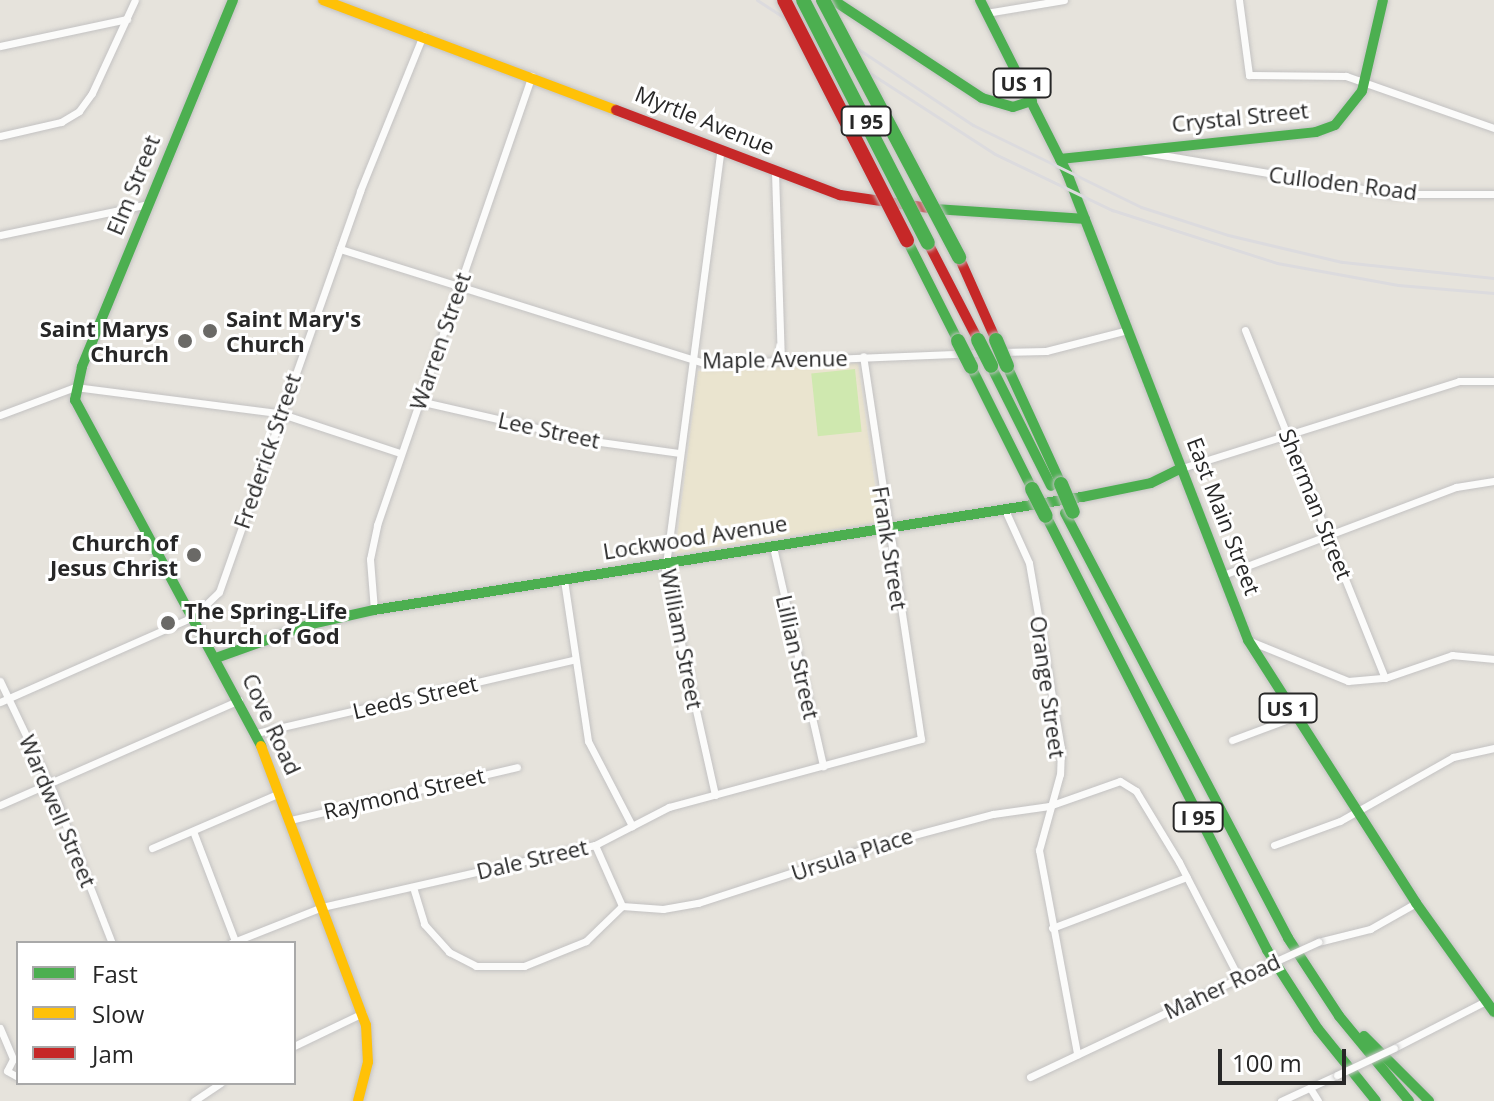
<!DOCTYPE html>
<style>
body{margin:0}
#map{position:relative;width:1494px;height:1101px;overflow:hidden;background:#e6e3dc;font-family:"Open Sans",sans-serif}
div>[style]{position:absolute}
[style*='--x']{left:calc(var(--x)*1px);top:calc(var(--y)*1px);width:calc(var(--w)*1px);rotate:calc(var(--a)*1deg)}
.education>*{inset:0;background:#eae4cf}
.pitch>*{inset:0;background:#cfe8af;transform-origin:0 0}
.roads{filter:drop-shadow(0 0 2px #c3c2c2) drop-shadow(0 0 2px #c3c2c2)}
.street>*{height:7px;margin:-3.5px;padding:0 3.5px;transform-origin:3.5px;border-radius:3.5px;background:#fbfbfa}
.fast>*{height:10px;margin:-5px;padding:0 5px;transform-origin:5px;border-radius:5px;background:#4caf50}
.slow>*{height:10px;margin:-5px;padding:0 5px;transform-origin:5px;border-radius:5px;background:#ffc107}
.jam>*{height:10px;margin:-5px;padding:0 5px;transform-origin:5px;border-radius:5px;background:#c62828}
.rail>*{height:3px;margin:-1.5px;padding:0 1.5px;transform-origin:1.5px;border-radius:1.5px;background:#dcdbde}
.bridges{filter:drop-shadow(0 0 2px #c3c2c2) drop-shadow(0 0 2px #c3c2c2)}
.street-bridge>*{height:7px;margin:-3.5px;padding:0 3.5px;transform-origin:3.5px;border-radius:3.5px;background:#fbfbfa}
.fast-bridge>*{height:14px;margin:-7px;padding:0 7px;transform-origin:7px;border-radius:7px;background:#4caf50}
.jam-bridge>*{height:14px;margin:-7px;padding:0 7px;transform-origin:7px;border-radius:7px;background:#c62828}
.dots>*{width:22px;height:22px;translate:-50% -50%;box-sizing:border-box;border:4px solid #fff;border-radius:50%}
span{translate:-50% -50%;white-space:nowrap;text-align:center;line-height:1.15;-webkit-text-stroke:6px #fff;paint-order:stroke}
.shield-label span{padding:2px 6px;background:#fff;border:2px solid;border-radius:6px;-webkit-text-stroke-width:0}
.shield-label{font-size:20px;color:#272727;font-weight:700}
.street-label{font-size:22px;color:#272727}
.poi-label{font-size:22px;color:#272727;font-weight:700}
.left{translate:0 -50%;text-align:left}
.right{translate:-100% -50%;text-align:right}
.legend{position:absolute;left:16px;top:941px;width:280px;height:144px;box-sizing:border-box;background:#fff;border:2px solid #a9a9a9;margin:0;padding:10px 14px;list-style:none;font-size:24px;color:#272727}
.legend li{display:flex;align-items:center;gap:16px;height:40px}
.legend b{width:40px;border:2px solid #a9a9a9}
.scale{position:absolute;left:1218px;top:1049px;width:128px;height:36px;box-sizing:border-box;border:4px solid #272727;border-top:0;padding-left:10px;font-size:24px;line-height:28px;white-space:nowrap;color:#272727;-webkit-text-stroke:6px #fff;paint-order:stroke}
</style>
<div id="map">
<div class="education">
<i style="clip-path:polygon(858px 363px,880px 522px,675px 554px,698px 371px)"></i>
</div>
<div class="pitch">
<i style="left:855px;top:369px;width:63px;height:44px;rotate:84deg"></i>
</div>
<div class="roads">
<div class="street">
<i style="--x:1239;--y:0;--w:76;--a:82.4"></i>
<i style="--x:1249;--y:75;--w:97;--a:0.6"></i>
<i style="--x:1346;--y:76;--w:157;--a:19.4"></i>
<i style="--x:986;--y:13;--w:79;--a:-9.5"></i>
<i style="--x:0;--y:46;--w:130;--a:-12"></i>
<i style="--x:0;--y:136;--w:63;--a:-12.9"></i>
<i style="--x:61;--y:122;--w:21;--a:-31"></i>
<i style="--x:79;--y:111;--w:22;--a:-54"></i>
<i style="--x:92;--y:93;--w:102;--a:-65.2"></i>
<i style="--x:1144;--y:152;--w:252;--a:9.6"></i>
<i style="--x:1392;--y:194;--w:102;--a:0"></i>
<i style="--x:775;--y:172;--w:189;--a:88.2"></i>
<i style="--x:0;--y:235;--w:152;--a:-11.8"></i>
<i style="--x:340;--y:249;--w:385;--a:17.4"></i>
<i style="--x:707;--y:364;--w:278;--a:-2.3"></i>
<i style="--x:1245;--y:330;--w:375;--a:68.1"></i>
<i style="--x:1001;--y:352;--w:45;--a:-1.3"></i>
<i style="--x:1046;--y:351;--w:85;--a:-14.4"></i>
<i style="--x:419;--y:401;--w:179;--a:12.9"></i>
<i style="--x:593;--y:441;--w:88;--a:7.9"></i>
<i style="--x:0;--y:415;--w:80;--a:-20.5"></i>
<i style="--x:75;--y:387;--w:206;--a:7.3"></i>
<i style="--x:279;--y:413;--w:127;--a:18.3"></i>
<i style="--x:1182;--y:468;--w:290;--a:-17.4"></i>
<i style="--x:1459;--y:381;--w:35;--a:0"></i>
<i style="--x:1005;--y:510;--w:58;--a:65.6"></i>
<i style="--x:1029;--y:563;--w:188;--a:80.2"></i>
<i style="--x:1061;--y:748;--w:26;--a:92"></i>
<i style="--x:1060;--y:774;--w:79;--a:105.4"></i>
<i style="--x:1039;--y:850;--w:208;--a:79.4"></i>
<i style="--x:773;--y:547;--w:225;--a:77.1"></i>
<i style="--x:1223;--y:575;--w:249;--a:-20.7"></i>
<i style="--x:1456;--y:487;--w:38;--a:-9"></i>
<i style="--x:564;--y:580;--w:163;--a:81.5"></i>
<i style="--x:588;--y:741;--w:96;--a:62.6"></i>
<i style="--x:374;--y:610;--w:51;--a:-94.5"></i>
<i style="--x:370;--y:559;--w:35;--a:-78"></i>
<i style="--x:377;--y:525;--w:475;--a:-71"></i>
<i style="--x:1250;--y:641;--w:106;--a:22.2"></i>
<i style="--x:1348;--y:681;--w:37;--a:-5"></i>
<i style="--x:1385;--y:678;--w:71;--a:-18.9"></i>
<i style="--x:1452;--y:655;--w:42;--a:5.4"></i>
<i style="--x:0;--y:681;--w:123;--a:64.5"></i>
<i style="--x:53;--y:792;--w:162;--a:68.7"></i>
<i style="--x:0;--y:702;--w:211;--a:-23.8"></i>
<i style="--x:193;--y:617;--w:36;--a:-44"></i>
<i style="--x:219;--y:592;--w:425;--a:-70.6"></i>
<i style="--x:360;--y:191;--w:168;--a:-68"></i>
<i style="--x:256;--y:733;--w:325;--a:-13"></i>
<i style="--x:1232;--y:740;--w:66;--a:-20.4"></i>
<i style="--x:715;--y:795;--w:229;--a:-102.6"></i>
<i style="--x:665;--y:572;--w:427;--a:-82.5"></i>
<i style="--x:0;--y:805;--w:261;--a:-23.7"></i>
<i style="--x:290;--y:820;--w:233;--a:-13.1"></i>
<i style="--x:193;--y:831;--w:118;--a:69.1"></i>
<i style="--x:595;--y:845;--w:67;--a:66.1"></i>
<i style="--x:1274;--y:845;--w:70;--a:-20"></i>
<i style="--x:1340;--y:821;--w:130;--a:-29.5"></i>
<i style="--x:1453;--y:757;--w:42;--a:-12.4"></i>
<i style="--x:152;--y:848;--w:139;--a:-23.3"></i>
<i style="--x:413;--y:887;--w:39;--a:73"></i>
<i style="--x:424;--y:924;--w:38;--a:48"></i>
<i style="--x:449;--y:952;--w:30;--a:27"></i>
<i style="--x:476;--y:966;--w:48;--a:0"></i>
<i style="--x:524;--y:966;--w:67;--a:-22"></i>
<i style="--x:586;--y:941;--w:50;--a:-44.2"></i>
<i style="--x:622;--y:906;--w:41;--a:4.2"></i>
<i style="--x:663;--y:909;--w:36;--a:-10"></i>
<i style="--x:698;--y:903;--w:191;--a:-18"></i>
<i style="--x:880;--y:844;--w:117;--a:-14.9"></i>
<i style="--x:993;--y:814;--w:57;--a:-8.1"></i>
<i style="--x:1049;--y:806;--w:75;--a:-19.4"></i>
<i style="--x:1120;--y:781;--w:19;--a:32"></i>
<i style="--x:1136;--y:791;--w:83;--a:58.8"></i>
<i style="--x:1179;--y:862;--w:131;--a:62.7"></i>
<i style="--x:1052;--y:928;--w:144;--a:-20.7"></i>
<i style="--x:1318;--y:942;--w:54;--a:-14"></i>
<i style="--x:1370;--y:929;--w:53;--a:-29.5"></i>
<i style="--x:231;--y:943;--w:98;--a:-21.6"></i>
<i style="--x:322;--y:907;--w:280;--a:-12.8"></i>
<i style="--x:595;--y:845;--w:83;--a:-27.2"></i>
<i style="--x:669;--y:807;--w:261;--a:-15.1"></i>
<i style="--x:921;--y:739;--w:387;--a:-98.6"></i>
<i style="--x:0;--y:1028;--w:34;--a:67"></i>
<i style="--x:294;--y:1046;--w:76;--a:-25.6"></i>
<i style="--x:1394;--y:1048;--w:103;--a:-27.1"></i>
<i style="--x:13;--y:1059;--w:13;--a:117"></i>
<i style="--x:7;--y:1071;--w:13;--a:29"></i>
<i style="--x:1030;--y:1077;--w:255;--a:-25.3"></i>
<i style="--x:1310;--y:1088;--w:15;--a:58"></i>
<i style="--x:194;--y:1101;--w:32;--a:-34"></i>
<i style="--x:1281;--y:1101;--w:62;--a:-24.9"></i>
</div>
<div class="fast">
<i style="--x:233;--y:0;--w:397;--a:112.4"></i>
<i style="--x:82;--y:367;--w:34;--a:102"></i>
<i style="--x:75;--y:400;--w:393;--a:61.7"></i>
<i style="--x:833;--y:0;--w:178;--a:33.3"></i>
<i style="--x:982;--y:98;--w:32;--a:16"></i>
<i style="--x:1013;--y:107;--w:20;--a:-18"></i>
<i style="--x:980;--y:0;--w:194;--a:63.3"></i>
<i style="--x:1067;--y:173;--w:501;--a:68.81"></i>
<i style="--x:1248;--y:640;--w:312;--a:57.4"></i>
<i style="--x:1416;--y:903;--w:134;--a:54.4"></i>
<i style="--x:1060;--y:159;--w:257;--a:-6"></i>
<i style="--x:1316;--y:132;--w:20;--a:-20"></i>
<i style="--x:1335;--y:125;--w:43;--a:-51.5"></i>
<i style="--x:1362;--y:91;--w:93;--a:-77"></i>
<i style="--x:936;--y:209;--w:149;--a:3.8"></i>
<i style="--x:907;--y:240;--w:113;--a:63.2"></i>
<i style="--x:991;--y:366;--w:134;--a:63.4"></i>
<i style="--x:1007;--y:366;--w:130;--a:65.4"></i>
<i style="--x:971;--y:367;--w:136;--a:63.4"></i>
<i style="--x:1065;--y:513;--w:480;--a:62.3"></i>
<i style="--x:1288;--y:938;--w:93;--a:56.8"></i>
<i style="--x:1339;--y:1016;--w:110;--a:50.5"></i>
<i style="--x:1046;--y:516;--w:487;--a:63"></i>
<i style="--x:1267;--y:950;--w:94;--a:57.2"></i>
<i style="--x:1318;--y:1029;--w:92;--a:51.1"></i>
<i style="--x:216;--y:658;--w:101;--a:-19.7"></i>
<i style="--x:311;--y:624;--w:65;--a:-12.5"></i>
<i style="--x:374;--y:610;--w:717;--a:-9.07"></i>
<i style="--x:1082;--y:497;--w:70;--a:-11.5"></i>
<i style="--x:1151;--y:483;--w:34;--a:-26"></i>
<i style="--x:1364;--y:1036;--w:92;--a:45"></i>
</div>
<div class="slow">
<i style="--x:323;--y:0;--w:313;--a:20.6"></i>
<i style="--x:261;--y:746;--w:298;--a:69.4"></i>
<i style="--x:366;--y:1025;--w:37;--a:87"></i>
<i style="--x:368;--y:1062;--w:40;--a:104.4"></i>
</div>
<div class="jam">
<i style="--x:616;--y:110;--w:240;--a:20.8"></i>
<i style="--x:840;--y:195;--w:97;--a:8.3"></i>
<i style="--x:928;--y:243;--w:109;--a:62.7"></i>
<i style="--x:959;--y:257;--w:91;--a:66"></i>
</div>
</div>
<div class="rail">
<i style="--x:757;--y:0;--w:283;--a:32.9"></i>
<i style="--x:995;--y:154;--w:130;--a:25.6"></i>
<i style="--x:1112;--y:210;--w:173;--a:17.8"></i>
<i style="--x:1277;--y:263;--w:123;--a:10.3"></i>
<i style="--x:1398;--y:285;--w:96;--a:4.8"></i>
<i style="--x:784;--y:0;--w:227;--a:33.5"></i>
<i style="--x:973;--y:125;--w:187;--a:26"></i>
<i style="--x:1141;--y:207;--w:91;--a:17.8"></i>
<i style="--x:1228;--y:235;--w:117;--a:13.3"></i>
<i style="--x:1342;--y:262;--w:153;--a:6"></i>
</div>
<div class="bridges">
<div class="street-bridge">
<i style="--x:1261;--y:968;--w:63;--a:-24.5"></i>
<i style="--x:1337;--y:1075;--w:63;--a:-25.3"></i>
</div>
<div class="fast-bridge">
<i style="--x:803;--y:0;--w:273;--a:62.8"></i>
<i style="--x:823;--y:0;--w:291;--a:62.1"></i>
<i style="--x:978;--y:340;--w:29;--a:63"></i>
<i style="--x:996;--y:340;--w:28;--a:67"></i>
<i style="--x:958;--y:341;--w:29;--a:63"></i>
<i style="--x:1061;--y:484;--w:30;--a:67"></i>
<i style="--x:1032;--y:489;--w:30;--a:63"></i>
</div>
<div class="jam-bridge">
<i style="--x:784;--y:0;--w:270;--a:62.9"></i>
</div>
</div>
<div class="dots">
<i style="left:210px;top:331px;background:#6a6966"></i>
<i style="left:185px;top:341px;background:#6a6966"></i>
<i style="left:194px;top:555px;background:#6a6966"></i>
<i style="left:168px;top:623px;background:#6a6966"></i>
</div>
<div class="shield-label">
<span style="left:1022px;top:83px">US 1</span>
<span style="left:866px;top:121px">I 95</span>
<span style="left:1288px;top:708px">US 1</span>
<span style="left:1198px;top:817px">I 95</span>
</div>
<div class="street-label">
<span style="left:1240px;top:117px;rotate:-6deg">Crystal Street</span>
<span style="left:705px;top:120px;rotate:22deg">Myrtle Avenue</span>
<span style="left:1343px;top:183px;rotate:7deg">Culloden Road</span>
<span style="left:133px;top:185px;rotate:-68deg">Elm Street</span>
<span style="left:440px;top:341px;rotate:-71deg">Warren Street</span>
<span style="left:775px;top:359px;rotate:-1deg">Maple Avenue</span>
<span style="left:549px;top:430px;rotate:12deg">Lee Street</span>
<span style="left:267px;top:451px;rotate:-71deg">Frederick Street</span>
<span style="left:1316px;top:504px;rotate:68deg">Sherman Street</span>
<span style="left:1224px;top:516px;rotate:69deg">East Main Street</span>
<span style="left:695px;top:537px;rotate:-9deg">Lockwood Avenue</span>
<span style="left:890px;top:548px;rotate:81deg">Frank Street</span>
<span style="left:682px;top:639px;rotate:79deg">William Street</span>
<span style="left:798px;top:657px;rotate:77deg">Lillian Street</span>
<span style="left:1048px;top:687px;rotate:82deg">Orange Street</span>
<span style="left:415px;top:697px;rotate:-13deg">Leeds Street</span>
<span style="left:272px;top:724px;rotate:65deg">Cove Road</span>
<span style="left:404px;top:793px;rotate:-13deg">Raymond Street</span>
<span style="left:58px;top:811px;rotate:67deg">Wardwell Street</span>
<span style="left:852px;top:854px;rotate:-18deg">Ursula Place</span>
<span style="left:532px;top:859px;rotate:-13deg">Dale Street</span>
<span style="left:1222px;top:986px;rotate:-25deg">Maher Road</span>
</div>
<div class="poi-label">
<span class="left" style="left:226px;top:331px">Saint Mary's<br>Church</span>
<span class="right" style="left:169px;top:341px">Saint Marys<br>Church</span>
<span class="right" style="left:178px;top:555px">Church of<br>Jesus Christ</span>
<span class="left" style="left:184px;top:623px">The Spring-Life<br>Church of God</span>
</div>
<ul class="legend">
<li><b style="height:10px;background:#4caf50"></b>Fast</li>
<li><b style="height:10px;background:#ffc107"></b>Slow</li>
<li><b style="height:10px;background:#c62828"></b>Jam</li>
</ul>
<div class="scale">100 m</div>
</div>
